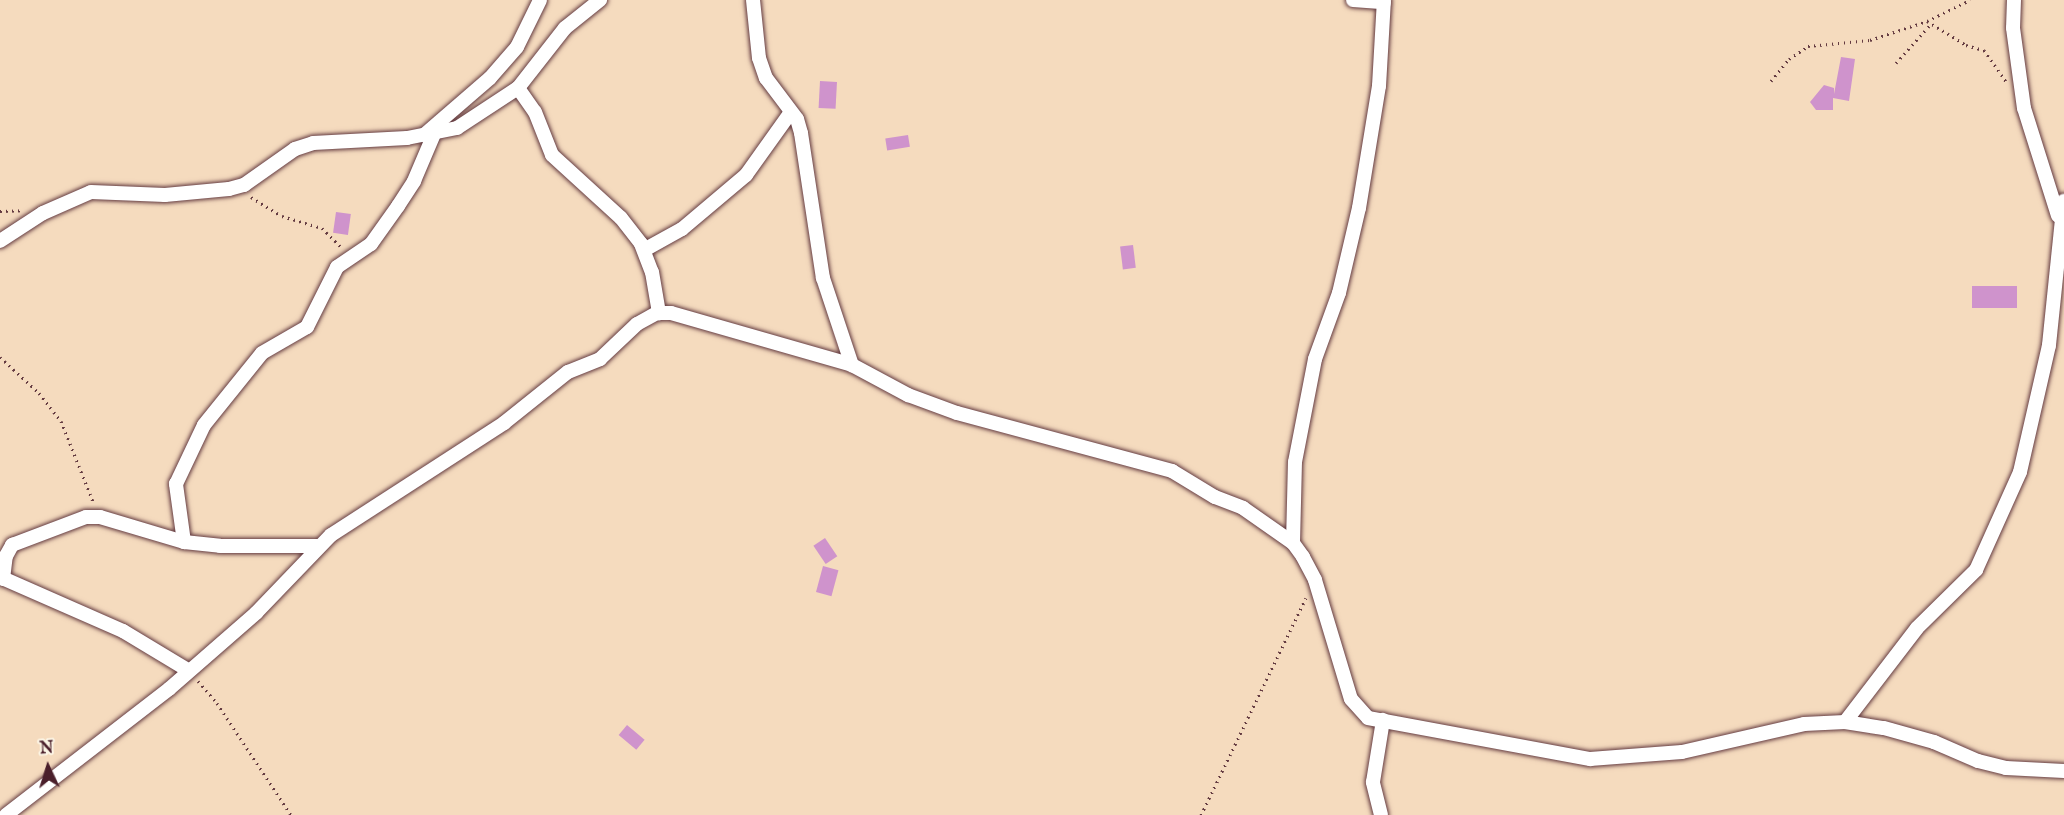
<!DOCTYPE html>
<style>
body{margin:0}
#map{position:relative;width:2064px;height:815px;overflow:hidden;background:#f5dbbe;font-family:"IM FELL English",serif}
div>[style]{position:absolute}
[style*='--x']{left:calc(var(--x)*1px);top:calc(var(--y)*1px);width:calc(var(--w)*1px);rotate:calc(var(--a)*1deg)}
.building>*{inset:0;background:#cf93cc;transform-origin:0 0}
.path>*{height:3px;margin-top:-1.5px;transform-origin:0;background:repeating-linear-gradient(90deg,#643b41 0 1.5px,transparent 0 6px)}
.roads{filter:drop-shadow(0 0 2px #643b41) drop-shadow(0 0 2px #643b41)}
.street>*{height:14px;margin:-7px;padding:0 7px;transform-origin:7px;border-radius:7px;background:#fff}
span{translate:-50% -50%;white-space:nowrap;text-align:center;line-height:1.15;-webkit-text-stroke:4.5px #fcf5e5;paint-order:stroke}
.north{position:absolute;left:18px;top:737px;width:60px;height:60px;-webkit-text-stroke:4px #fcf5e5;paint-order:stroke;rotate:356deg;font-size:16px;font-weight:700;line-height:24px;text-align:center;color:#4a1f2b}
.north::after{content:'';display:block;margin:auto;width:21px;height:27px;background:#4a1f2b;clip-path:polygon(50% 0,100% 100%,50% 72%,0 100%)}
</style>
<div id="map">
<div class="building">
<i style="clip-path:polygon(1841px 57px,1855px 59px,1849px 101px,1833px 98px,1833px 110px,1816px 110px,1810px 102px,1824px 85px,1834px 88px,1834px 94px)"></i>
<i style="left:820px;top:81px;width:17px;height:27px;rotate:3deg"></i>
<i style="left:908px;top:135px;width:12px;height:23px;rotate:81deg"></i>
<i style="left:336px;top:212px;width:15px;height:21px;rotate:8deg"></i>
<i style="left:1133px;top:245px;width:23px;height:13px;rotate:83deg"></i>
<i style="left:1972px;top:286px;width:45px;height:22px"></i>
<i style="left:825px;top:538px;width:22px;height:14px;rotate:56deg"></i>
<i style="left:823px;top:566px;width:16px;height:27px;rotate:15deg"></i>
<i style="left:627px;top:725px;width:23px;height:13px;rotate:40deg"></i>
</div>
<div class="path">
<i style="--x:1927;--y:21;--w:46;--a:31.6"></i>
<i style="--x:1966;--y:45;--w:19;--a:16"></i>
<i style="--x:1984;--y:50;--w:38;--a:55"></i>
<i style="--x:1896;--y:63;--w:51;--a:-48.2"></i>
<i style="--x:1771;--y:81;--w:28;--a:-51"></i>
<i style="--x:1789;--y:59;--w:23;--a:-34"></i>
<i style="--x:1808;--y:46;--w:62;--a:-5.5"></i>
<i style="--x:1870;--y:40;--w:60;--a:-18.4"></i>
<i style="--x:1927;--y:21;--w:48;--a:-26"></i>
<i style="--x:251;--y:197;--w:36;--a:32"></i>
<i style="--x:282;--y:216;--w:42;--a:16.7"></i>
<i style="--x:322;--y:228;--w:28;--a:45"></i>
<i style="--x:0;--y:211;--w:24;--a:-2"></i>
<i style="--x:0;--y:357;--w:53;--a:42.7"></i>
<i style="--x:39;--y:393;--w:36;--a:52"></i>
<i style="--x:61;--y:421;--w:89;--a:68.3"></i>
<i style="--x:198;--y:681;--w:29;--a:49"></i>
<i style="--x:217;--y:703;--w:134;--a:56.5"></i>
<i style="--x:1201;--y:815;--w:241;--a:-64.2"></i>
</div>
<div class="roads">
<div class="street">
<i style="--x:753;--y:0;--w:58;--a:84.1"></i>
<i style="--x:759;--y:58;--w:21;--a:71"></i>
<i style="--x:766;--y:78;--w:51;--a:52.9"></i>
<i style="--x:797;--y:119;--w:15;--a:74"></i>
<i style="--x:801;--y:133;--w:147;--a:81.4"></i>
<i style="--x:823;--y:278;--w:92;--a:71.6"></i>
<i style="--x:1353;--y:0;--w:31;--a:4"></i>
<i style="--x:2014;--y:0;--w:28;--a:92"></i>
<i style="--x:2013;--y:28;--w:81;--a:82.2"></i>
<i style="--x:2024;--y:108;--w:113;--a:72.5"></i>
<i style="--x:518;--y:88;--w:29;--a:55"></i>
<i style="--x:535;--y:112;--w:46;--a:68.4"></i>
<i style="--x:552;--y:155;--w:93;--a:42.4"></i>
<i style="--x:621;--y:218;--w:33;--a:52"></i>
<i style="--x:641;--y:244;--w:30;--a:69"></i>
<i style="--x:652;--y:272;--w:42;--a:80.3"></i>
<i style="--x:424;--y:135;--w:87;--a:-40.8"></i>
<i style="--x:490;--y:78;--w:41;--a:-48.9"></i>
<i style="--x:517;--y:47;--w:52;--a:-63.9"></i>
<i style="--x:0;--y:241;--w:51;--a:-33.1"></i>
<i style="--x:43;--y:213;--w:52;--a:-23.6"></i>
<i style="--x:91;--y:192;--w:74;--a:2.3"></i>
<i style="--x:165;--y:195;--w:64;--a:-5.4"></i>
<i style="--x:229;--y:189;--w:16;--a:-15"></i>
<i style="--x:244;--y:185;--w:62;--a:-35.2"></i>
<i style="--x:295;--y:149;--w:19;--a:-18"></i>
<i style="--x:313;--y:143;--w:94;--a:-3"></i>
<i style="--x:407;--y:138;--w:51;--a:-11.3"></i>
<i style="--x:457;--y:128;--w:73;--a:-33.3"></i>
<i style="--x:518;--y:88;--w:76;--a:-51.9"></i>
<i style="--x:565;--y:28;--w:45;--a:-38.7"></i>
<i style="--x:644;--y:250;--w:43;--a:-28.9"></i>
<i style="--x:682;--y:229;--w:84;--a:-40.2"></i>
<i style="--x:746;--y:175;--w:77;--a:-54.5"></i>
<i style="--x:184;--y:542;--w:59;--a:-97.9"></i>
<i style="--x:176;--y:484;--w:65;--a:-64.6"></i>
<i style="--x:204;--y:425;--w:92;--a:-51.1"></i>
<i style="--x:262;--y:353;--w:52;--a:-30"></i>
<i style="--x:307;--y:327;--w:67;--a:-63.4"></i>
<i style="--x:337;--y:267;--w:41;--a:-34.1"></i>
<i style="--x:371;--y:244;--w:47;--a:-54.6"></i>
<i style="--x:398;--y:206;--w:30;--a:-57"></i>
<i style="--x:414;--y:181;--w:51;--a:-66.9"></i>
<i style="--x:1293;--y:543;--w:81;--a:-88.6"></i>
<i style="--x:1295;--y:462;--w:105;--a:-79"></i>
<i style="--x:1315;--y:359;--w:70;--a:-70"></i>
<i style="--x:1339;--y:293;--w:87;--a:-76.8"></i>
<i style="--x:1359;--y:208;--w:124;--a:-80.7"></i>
<i style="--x:1379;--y:86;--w:86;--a:-86.7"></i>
<i style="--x:0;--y:577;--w:134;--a:23.7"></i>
<i style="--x:123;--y:631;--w:76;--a:31"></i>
<i style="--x:3;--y:579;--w:23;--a:-83"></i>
<i style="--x:6;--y:556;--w:13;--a:-61"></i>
<i style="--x:12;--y:545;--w:79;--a:-20.7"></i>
<i style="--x:86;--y:517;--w:14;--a:0"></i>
<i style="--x:100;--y:517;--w:88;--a:16.6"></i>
<i style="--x:184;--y:542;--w:36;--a:6"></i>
<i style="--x:220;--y:546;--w:98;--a:0"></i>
<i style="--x:1845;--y:722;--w:118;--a:-52.5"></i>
<i style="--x:1917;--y:628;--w:83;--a:-44.5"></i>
<i style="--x:1976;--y:570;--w:107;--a:-65.8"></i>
<i style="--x:2020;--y:472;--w:130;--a:-77.1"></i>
<i style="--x:2049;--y:345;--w:145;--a:-84.1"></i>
<i style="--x:6;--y:815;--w:206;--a:-37.7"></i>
<i style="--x:169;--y:689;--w:116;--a:-41.1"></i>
<i style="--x:256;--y:613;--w:108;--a:-46.1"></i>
<i style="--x:331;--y:535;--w:206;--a:-32.9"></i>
<i style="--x:504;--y:423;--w:82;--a:-38.6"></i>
<i style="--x:568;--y:372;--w:35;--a:-22"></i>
<i style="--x:600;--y:359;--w:51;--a:-43.4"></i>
<i style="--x:637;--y:324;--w:23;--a:-29"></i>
<i style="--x:657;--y:313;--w:14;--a:0"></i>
<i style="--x:671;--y:313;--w:188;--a:16"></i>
<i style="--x:852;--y:365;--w:64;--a:28.2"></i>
<i style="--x:908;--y:395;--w:52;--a:20.2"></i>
<i style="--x:957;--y:413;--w:223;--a:15.1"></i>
<i style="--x:1172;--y:471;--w:50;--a:31.2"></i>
<i style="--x:1215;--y:497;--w:30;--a:21"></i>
<i style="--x:1243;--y:508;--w:61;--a:35"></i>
<i style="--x:1293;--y:543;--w:17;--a:54"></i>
<i style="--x:1303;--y:557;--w:26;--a:62"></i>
<i style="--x:1315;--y:580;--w:124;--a:73.2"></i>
<i style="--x:1351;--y:699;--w:25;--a:48"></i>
<i style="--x:1368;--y:718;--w:226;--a:10.5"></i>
<i style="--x:1590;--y:759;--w:92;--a:-4.4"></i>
<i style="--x:1682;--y:752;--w:125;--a:-12.9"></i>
<i style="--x:1804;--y:724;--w:41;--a:-2.8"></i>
<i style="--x:1845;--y:722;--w:39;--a:9"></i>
<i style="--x:1884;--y:728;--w:52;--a:15.6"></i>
<i style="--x:1934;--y:742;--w:48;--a:23.4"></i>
<i style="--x:1978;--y:761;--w:29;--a:14"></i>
<i style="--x:2006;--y:768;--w:58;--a:3"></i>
<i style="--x:1381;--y:815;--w:34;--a:-104"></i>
<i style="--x:1373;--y:782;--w:63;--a:-80.8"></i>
</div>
</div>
<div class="north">N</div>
</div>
